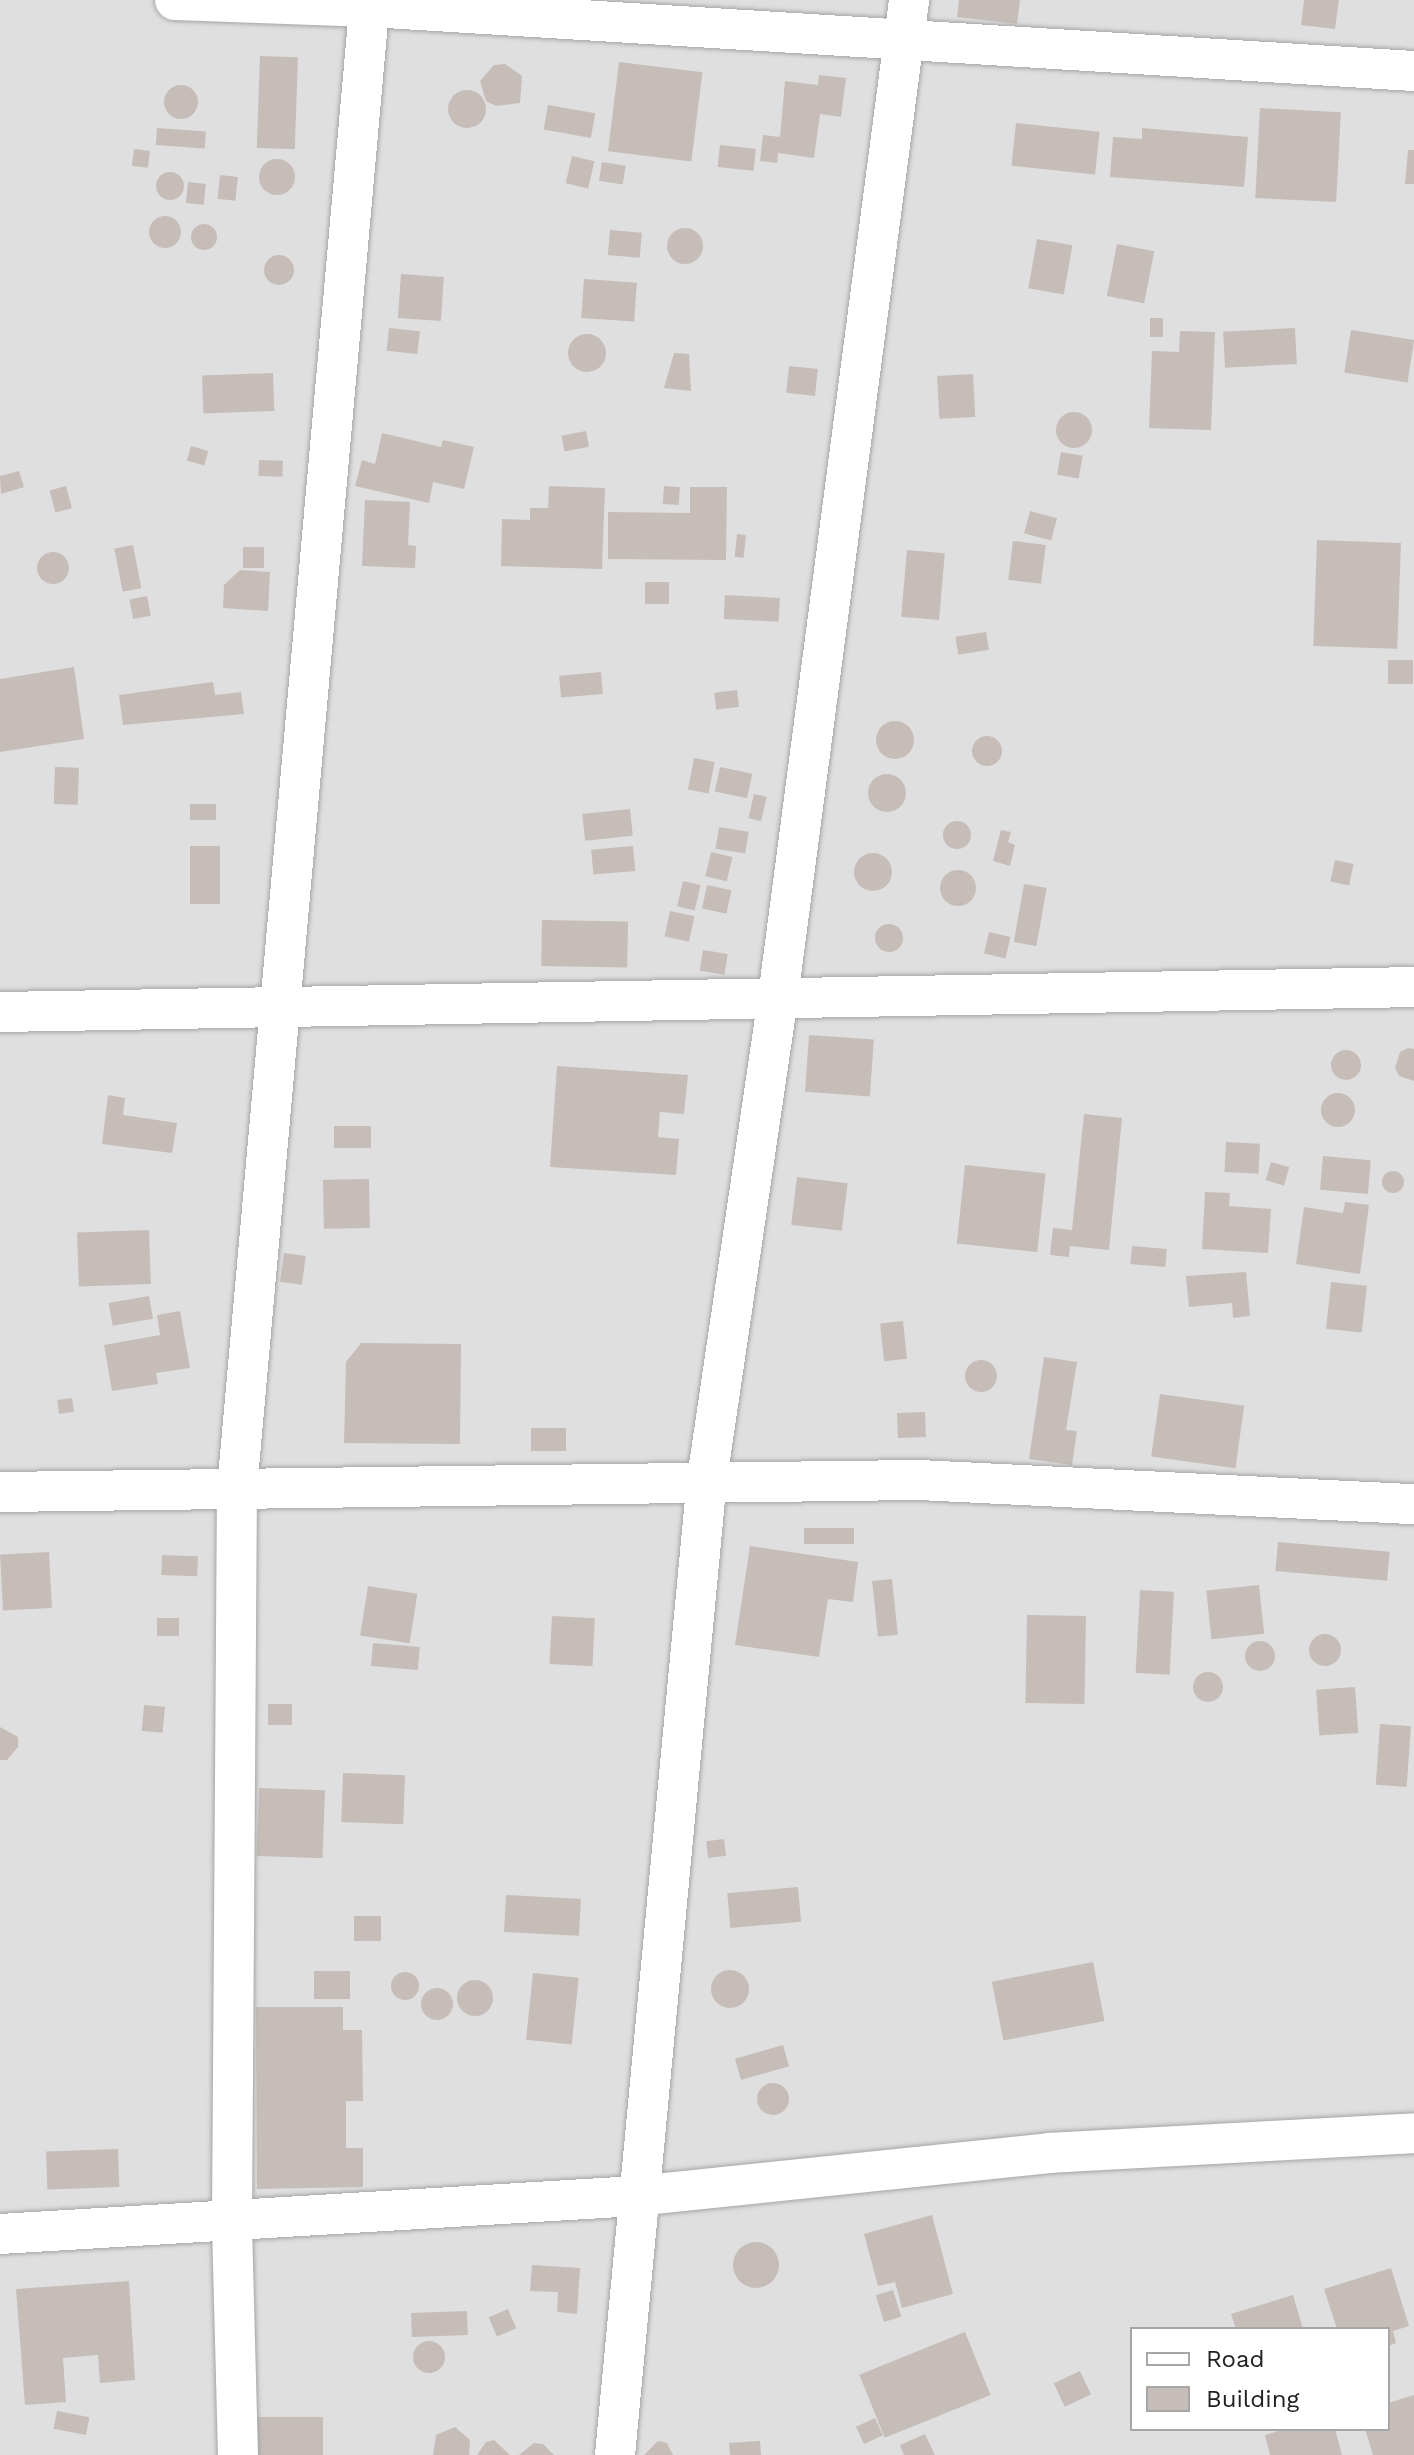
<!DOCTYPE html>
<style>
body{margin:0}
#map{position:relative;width:1414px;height:2455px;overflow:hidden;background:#f1eee9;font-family:"Work Sans",sans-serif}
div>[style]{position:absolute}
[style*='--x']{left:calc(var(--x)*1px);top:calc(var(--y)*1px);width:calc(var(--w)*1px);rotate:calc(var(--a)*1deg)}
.residential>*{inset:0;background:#dfdfdf}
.building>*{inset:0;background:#c6bdb8;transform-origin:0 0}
.round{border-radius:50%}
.roads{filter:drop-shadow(0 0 2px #a5a5a5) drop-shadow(0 0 2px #a5a5a5)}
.street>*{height:40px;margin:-20px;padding:0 20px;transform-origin:20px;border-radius:20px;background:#fff}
span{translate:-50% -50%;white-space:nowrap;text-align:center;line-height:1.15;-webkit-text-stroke:6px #fff;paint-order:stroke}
.legend{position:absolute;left:1130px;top:2327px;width:260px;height:104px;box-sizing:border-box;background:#fff;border:2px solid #a6a6a6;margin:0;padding:10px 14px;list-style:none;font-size:24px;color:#212121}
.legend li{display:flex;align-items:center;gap:16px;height:40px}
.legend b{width:40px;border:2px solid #a6a6a6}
</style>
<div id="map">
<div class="residential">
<i style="clip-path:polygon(evenodd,0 0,1414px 0,1414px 2455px,0 2455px,0 0,1132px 2329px,1388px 2329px,1388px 2429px,1132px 2429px,1132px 2329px)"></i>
</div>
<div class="building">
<i style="clip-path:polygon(959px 0,1020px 0,1017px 24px,957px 17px)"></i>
<i style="clip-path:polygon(1304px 0,1339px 0,1335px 29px,1301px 25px)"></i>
<i style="left:260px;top:56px;width:38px;height:92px;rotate:2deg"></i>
<i style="left:619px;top:62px;width:84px;height:90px;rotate:7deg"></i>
<i style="clip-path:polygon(505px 64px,522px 76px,520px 103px,496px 106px,486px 101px,480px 81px,494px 65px)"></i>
<i style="clip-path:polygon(819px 75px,846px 78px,841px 117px,820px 114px,814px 158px,778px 153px,777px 163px,760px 161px,763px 135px,780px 137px,785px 81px,818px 85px)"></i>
<i class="round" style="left:164px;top:85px;width:34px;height:34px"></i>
<i class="round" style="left:448px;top:90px;width:38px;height:38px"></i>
<i style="left:548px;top:105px;width:48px;height:25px;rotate:10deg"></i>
<i style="left:1260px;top:108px;width:81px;height:90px;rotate:3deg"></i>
<i style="left:1016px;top:123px;width:84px;height:43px;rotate:6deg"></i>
<i style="left:157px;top:128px;width:49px;height:17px;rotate:4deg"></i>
<i style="clip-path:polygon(1142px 128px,1248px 137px,1244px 187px,1110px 177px,1113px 137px,1142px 139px)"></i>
<i style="left:720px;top:145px;width:36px;height:22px;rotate:6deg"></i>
<i style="left:134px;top:149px;width:16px;height:17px;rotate:7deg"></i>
<i style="clip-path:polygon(1408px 150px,1414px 150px,1414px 184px,1405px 184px)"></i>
<i style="left:572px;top:156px;width:23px;height:28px;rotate:13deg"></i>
<i class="round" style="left:259px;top:159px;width:36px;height:36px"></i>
<i style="left:602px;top:162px;width:24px;height:19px;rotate:9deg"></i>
<i class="round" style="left:156px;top:172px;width:28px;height:28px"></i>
<i style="left:220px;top:175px;width:18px;height:24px;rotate:6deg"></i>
<i style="left:188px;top:182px;width:18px;height:21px;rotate:6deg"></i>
<i class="round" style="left:149px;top:216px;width:32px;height:32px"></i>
<i class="round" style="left:191px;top:224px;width:26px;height:26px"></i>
<i class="round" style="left:667px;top:228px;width:36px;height:36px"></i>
<i style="left:610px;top:230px;width:32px;height:25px;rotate:5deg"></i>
<i style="left:1037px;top:239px;width:36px;height:50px;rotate:10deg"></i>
<i style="left:1117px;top:244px;width:38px;height:53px;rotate:11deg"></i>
<i class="round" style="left:264px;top:255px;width:30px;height:30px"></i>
<i style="left:401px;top:274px;width:43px;height:44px;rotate:4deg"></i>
<i style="left:584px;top:279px;width:53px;height:39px;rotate:4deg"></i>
<i style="left:1150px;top:318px;width:13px;height:19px"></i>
<i style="left:389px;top:328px;width:31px;height:23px;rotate:6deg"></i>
<i style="left:1295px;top:328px;width:36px;height:72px;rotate:87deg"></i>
<i style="left:1351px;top:330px;width:64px;height:43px;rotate:9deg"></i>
<i style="clip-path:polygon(1180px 331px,1215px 332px,1211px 430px,1149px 428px,1152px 351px,1179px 352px)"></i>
<i class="round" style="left:568px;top:334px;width:38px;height:38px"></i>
<i style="clip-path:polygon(674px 353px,689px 354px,691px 391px,664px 388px)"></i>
<i style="left:789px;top:366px;width:29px;height:27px;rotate:6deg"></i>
<i style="left:273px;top:373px;width:38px;height:71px;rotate:88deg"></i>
<i style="left:973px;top:374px;width:43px;height:36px;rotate:87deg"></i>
<i class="round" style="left:1056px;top:412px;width:36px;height:36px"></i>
<i style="left:586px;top:431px;width:16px;height:25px;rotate:79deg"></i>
<i style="clip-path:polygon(382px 433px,441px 447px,443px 440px,474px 447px,464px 489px,433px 482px,429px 503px,355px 486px,362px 460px,375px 464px)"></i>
<i style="left:191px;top:446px;width:18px;height:15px;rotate:16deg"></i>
<i style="left:1061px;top:452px;width:22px;height:23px;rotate:10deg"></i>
<i style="left:259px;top:460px;width:24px;height:16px;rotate:2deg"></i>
<i style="clip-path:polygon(19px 471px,24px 487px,1px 494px,0 476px)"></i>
<i style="left:66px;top:486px;width:23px;height:17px;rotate:75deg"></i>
<i style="clip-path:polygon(549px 486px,605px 488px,602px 569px,501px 566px,502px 519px,530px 520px,530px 508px,548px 508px)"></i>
<i style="left:664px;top:486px;width:16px;height:18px;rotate:4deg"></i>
<i style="clip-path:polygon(690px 487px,727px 487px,726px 560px,608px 559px,608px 512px,690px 513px)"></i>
<i style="clip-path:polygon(365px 500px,410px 502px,408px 545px,416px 546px,415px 568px,362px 566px)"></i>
<i style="left:1030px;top:511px;width:28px;height:23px;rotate:15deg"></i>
<i style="left:737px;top:534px;width:9px;height:23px;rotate:6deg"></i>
<i style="left:1317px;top:540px;width:84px;height:106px;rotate:2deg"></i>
<i style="left:1013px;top:541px;width:33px;height:39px;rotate:7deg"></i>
<i style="left:133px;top:545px;width:44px;height:19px;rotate:79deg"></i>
<i style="left:243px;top:547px;width:21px;height:21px"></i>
<i style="left:907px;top:550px;width:38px;height:67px;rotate:5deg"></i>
<i class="round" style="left:37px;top:552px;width:32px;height:32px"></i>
<i style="clip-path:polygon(240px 570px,270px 572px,268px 611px,223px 608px,224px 585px)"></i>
<i style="left:669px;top:582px;width:22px;height:24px;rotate:90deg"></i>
<i style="left:725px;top:595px;width:55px;height:24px;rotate:3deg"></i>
<i style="left:147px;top:596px;width:20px;height:18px;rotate:79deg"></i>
<i style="left:986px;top:632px;width:18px;height:31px;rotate:81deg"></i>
<i style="left:1388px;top:660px;width:25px;height:24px"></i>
<i style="clip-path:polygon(74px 667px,84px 739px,0 752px,0 679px)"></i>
<i style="left:601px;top:672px;width:22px;height:42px;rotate:85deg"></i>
<i style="clip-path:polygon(213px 682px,215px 695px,241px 692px,244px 714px,123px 725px,119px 695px)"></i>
<i style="left:737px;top:690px;width:17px;height:23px;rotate:83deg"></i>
<i class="round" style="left:876px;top:721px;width:38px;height:38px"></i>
<i class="round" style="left:972px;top:736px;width:30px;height:30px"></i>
<i style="left:694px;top:758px;width:21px;height:32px;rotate:11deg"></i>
<i style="left:55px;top:767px;width:24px;height:37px;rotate:2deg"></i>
<i style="left:720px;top:767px;width:33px;height:25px;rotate:12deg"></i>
<i class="round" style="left:868px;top:774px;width:38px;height:38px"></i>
<i style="left:754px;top:794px;width:13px;height:25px;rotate:13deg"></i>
<i style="left:190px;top:804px;width:26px;height:16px"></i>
<i style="left:630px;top:809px;width:27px;height:48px;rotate:84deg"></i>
<i class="round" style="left:943px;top:821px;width:28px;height:28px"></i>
<i style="left:719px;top:827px;width:30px;height:22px;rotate:9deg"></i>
<i style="clip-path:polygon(1001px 830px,1011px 832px,1008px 842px,1015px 845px,1010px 866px,993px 861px)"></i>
<i style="left:190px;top:846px;width:30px;height:58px"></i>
<i style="left:633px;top:846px;width:25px;height:42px;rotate:85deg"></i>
<i style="left:711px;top:852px;width:22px;height:25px;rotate:13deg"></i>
<i class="round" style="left:854px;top:853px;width:38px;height:38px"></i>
<i style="left:1335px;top:860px;width:19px;height:22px;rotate:12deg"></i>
<i class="round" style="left:940px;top:870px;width:36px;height:36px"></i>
<i style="left:683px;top:881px;width:18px;height:26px;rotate:13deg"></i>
<i style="left:1024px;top:884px;width:23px;height:59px;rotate:10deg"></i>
<i style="left:707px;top:885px;width:25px;height:24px;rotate:12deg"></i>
<i style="left:670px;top:911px;width:25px;height:26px;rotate:12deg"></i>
<i style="left:542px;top:920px;width:86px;height:46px;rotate:1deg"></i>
<i class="round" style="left:875px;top:924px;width:28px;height:28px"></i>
<i style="left:989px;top:932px;width:22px;height:22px;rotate:13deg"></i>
<i style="left:703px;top:950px;width:25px;height:21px;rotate:9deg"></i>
<i style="left:809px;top:1035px;width:65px;height:57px;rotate:4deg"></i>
<i style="clip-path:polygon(1408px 1048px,1414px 1049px,1414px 1081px,1399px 1076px,1395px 1068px,1400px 1052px)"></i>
<i class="round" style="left:1331px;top:1050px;width:30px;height:30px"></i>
<i style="clip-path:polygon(557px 1066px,688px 1075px,684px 1114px,660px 1112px,658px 1137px,679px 1139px,676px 1175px,550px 1167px)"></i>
<i class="round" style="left:1321px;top:1093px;width:34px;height:34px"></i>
<i style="clip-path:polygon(108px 1095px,125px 1098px,123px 1115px,177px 1123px,172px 1153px,102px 1144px)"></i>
<i style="clip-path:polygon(1084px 1114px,1122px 1118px,1109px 1250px,1070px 1246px,1069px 1257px,1050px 1255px,1053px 1228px,1072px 1230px)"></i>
<i style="left:334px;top:1126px;width:37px;height:22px"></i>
<i style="left:1226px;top:1142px;width:34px;height:30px;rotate:3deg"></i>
<i style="left:1323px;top:1156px;width:48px;height:34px;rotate:5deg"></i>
<i style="left:1271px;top:1162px;width:19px;height:19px;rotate:16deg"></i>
<i style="left:965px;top:1165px;width:81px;height:79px;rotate:6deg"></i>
<i class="round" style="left:1382px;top:1171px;width:22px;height:22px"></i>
<i style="left:797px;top:1177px;width:51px;height:48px;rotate:7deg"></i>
<i style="left:369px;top:1179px;width:49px;height:46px;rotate:89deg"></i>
<i style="clip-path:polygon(1205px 1192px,1230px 1193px,1229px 1206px,1271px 1209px,1268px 1253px,1202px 1249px)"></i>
<i style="clip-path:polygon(1345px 1202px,1369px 1205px,1360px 1274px,1296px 1264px,1304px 1207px,1343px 1213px)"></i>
<i style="left:149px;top:1230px;width:54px;height:72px;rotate:88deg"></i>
<i style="left:1132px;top:1246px;width:35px;height:18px;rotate:5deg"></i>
<i style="left:284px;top:1253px;width:22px;height:29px;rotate:8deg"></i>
<i style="clip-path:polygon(1246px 1272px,1250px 1316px,1233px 1318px,1232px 1303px,1189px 1307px,1186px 1276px)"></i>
<i style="left:1331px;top:1282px;width:36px;height:47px;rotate:6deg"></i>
<i style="left:149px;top:1296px;width:23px;height:41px;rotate:80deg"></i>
<i style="clip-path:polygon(180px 1311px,190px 1368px,156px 1373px,158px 1384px,112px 1391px,104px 1345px,160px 1335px,157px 1315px)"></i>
<i style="left:903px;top:1321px;width:38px;height:23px;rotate:84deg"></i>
<i style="clip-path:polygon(361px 1343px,461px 1344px,460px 1444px,344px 1443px,346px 1362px)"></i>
<i style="clip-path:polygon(1044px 1357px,1077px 1362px,1066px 1430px,1077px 1431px,1072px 1465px,1029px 1459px)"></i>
<i class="round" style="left:965px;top:1360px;width:32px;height:32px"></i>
<i style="left:1160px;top:1394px;width:85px;height:63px;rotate:8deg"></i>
<i style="left:72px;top:1398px;width:14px;height:15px;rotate:82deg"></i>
<i style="left:925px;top:1412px;width:25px;height:28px;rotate:88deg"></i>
<i style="left:566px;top:1428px;width:23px;height:35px;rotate:90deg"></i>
<i style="left:804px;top:1528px;width:50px;height:16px"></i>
<i style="left:1278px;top:1542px;width:112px;height:29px;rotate:5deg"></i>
<i style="clip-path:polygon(750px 1546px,858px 1562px,853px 1602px,828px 1599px,819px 1657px,735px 1645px)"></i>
<i style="left:49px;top:1552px;width:56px;height:49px;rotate:87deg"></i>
<i style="left:162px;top:1555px;width:36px;height:20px;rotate:2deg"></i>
<i style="left:892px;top:1579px;width:56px;height:20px;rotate:84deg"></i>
<i style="left:1259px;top:1585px;width:49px;height:53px;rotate:84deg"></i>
<i style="left:368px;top:1586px;width:50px;height:50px;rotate:9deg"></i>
<i style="left:1140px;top:1590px;width:34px;height:83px;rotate:3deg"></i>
<i style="left:1027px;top:1615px;width:59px;height:88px;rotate:1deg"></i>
<i style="left:552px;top:1616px;width:43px;height:48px;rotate:3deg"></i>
<i style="left:179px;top:1618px;width:18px;height:22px;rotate:90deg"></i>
<i class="round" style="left:1309px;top:1634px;width:32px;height:32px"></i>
<i class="round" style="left:1245px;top:1641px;width:30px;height:30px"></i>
<i style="left:373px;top:1643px;width:47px;height:23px;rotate:5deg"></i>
<i class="round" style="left:1193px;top:1672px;width:30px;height:30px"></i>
<i style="left:1355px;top:1687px;width:46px;height:39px;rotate:86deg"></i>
<i style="left:268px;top:1704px;width:24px;height:21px"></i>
<i style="left:144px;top:1705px;width:21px;height:26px;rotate:5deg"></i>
<i style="left:1380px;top:1724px;width:31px;height:61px;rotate:4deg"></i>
<i style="clip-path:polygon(0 1727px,18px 1737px,18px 1747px,7px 1760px,0 1760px)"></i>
<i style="left:343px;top:1773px;width:62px;height:49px;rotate:2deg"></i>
<i style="left:259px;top:1788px;width:66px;height:68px;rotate:2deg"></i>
<i style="left:724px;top:1839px;width:17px;height:18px;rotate:83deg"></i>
<i style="left:798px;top:1887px;width:35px;height:71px;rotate:85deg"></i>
<i style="left:506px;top:1895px;width:75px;height:37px;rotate:3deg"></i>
<i style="left:354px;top:1916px;width:27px;height:25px"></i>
<i style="left:1093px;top:1962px;width:60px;height:103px;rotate:79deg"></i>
<i class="round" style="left:711px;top:1970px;width:38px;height:38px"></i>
<i style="left:314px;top:1971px;width:36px;height:28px"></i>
<i class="round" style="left:391px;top:1972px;width:28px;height:28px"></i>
<i style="left:533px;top:1973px;width:46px;height:67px;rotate:6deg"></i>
<i class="round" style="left:457px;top:1980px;width:36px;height:36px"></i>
<i class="round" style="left:421px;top:1988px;width:32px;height:32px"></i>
<i style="clip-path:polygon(256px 2007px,343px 2007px,343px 2030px,362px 2030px,363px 2101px,346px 2101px,346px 2148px,363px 2148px,363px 2187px,257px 2189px)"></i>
<i style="left:783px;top:2045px;width:22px;height:50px;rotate:74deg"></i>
<i class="round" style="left:757px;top:2083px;width:32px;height:32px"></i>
<i style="left:118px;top:2149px;width:38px;height:72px;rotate:88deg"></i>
<i style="clip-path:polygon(932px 2215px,953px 2294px,902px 2308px,895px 2282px,878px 2286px,864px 2234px)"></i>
<i class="round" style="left:733px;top:2242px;width:46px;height:46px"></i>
<i style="clip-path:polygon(532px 2265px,580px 2268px,577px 2314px,557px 2312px,558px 2292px,530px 2291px)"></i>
<i style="clip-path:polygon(1391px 2268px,1409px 2326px,1393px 2331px,1396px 2343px,1388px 2346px,1388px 2329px,1337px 2329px,1324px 2289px)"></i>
<i style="clip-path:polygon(129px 2281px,135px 2380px,100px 2383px,98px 2355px,63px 2358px,66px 2402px,25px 2405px,16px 2289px)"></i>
<i style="left:893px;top:2290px;width:28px;height:18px;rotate:73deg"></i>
<i style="clip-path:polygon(1293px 2295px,1303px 2329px,1236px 2329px,1231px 2314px)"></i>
<i style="left:508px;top:2309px;width:21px;height:21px;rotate:67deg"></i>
<i style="left:467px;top:2311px;width:24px;height:56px;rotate:88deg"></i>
<i style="left:965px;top:2332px;width:68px;height:114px;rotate:68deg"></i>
<i class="round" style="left:413px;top:2341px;width:32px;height:32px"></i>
<i style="left:1080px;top:2371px;width:26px;height:29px;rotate:65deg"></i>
<i style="clip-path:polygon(1414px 2395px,1414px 2455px,1373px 2455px,1365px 2429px,1388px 2429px,1388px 2403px)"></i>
<i style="left:57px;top:2411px;width:33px;height:18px;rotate:11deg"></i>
<i style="left:248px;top:2417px;width:75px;height:38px"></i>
<i style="left:875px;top:2418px;width:19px;height:21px;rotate:65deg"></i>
<i style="clip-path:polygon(455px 2427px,470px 2440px,469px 2455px,433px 2455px,436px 2435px)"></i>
<i style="clip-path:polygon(1285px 2429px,1335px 2429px,1342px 2455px,1270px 2455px,1265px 2435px)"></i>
<i style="clip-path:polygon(925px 2434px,935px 2455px,904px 2455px,900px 2445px)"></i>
<i style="clip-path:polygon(494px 2440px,510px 2455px,477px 2455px,486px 2442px)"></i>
<i style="clip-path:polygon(658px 2441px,667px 2443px,673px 2455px,644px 2455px)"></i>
<i style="clip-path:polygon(760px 2441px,761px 2455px,730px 2455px,729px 2443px)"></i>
<i style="clip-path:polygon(534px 2443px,543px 2444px,554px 2455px,519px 2455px)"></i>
</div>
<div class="roads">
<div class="street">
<i style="--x:175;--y:0;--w:195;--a:2.1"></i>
<i style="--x:370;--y:7;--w:1046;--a:3.51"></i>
<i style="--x:0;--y:1012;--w:1414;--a:-1.01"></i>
<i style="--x:0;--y:1492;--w:919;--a:-0.75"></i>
<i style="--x:919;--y:1480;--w:496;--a:2.8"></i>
<i style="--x:0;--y:2234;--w:636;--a:-3.42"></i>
<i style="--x:635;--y:2196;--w:416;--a:-5.9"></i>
<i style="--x:1049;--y:2153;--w:366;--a:-3.1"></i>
<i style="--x:238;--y:2455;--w:235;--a:-91.5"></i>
<i style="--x:232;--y:2220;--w:731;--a:-89.61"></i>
<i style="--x:237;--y:1489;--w:1495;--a:-84.9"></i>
<i style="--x:615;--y:2455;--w:980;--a:-84.62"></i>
<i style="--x:707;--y:1479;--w:487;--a:-81.6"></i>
<i style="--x:778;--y:997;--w:1006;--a:-82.51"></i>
</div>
</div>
<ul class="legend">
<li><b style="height:10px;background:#fff"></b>Road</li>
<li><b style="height:22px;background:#c6bdb8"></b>Building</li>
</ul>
</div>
